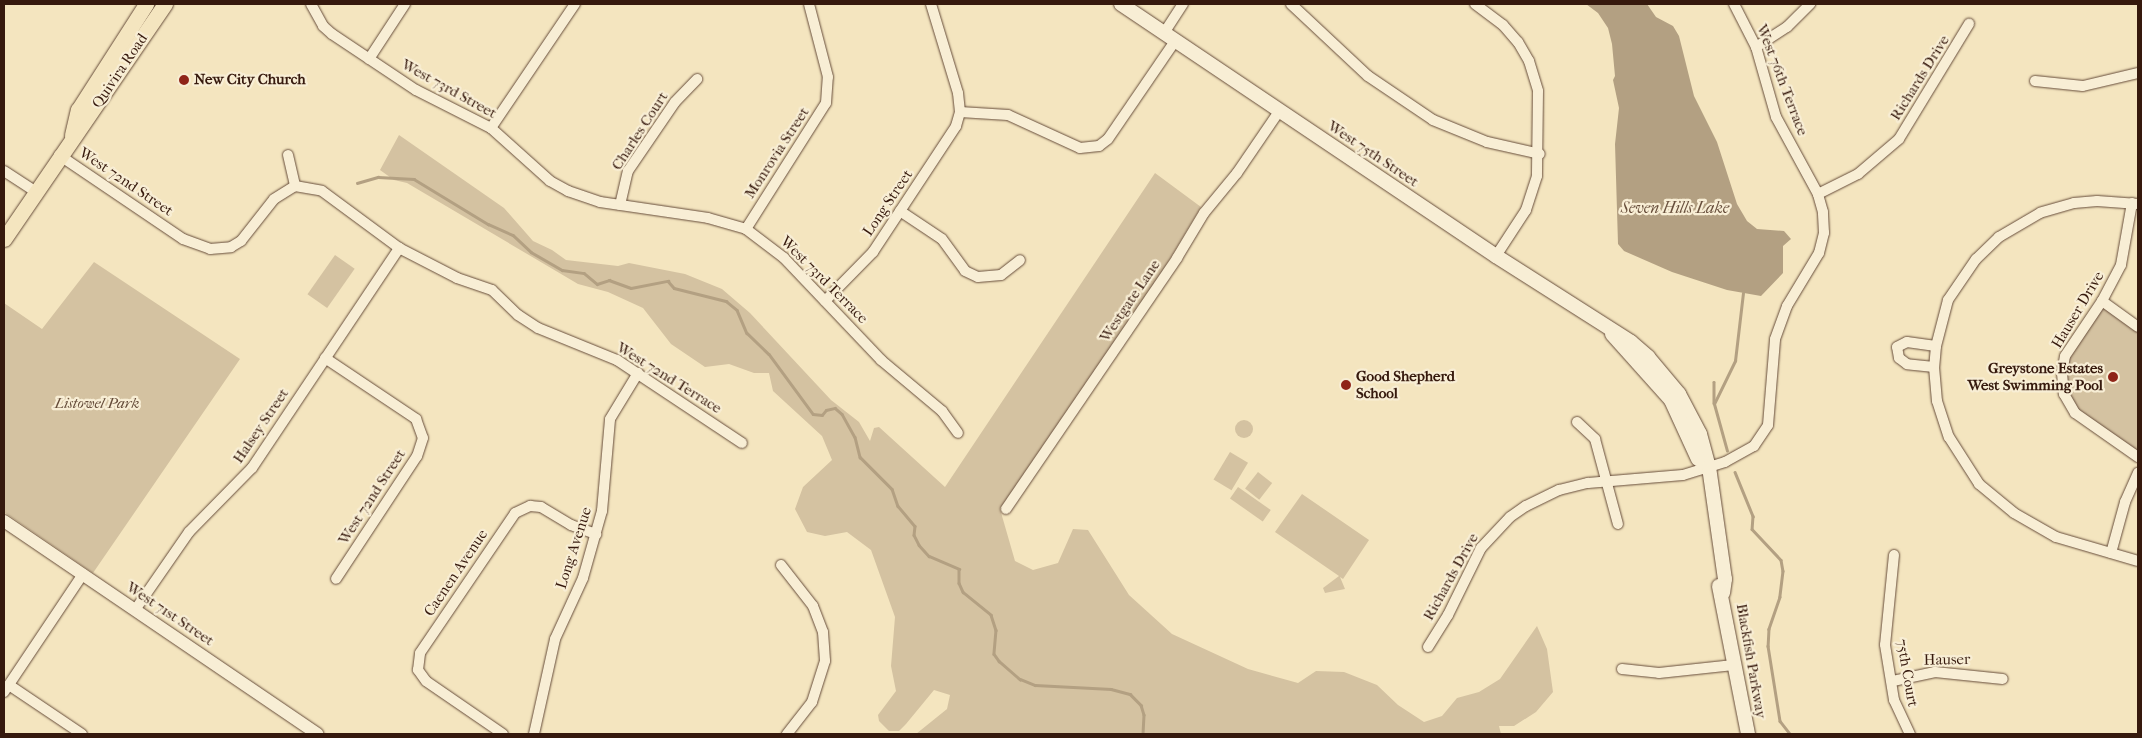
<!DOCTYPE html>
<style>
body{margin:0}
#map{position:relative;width:2142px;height:738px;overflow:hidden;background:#f4e5bf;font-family:"IM FELL French Canon",serif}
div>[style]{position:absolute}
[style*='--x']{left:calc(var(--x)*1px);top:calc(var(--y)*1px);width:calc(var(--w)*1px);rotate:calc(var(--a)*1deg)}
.green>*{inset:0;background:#d4c2a1;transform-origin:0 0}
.round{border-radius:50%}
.water>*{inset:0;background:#b3a082}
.stream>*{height:2.5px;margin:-1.25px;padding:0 1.25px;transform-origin:1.25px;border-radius:1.25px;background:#b3a082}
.roads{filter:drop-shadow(0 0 1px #664c3a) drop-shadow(0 0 1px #664c3a)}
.minor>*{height:10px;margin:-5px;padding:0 5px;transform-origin:5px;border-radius:5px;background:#f8eed5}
.tertiary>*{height:12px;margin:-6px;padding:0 6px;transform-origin:6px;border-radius:6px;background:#f8eed5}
.secondary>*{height:14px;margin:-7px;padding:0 7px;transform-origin:7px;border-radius:7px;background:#f8eed5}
.primary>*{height:15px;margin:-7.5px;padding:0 7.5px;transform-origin:7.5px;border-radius:7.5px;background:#f4e5bf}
.dots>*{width:14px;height:14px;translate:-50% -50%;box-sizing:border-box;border:2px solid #f8eed5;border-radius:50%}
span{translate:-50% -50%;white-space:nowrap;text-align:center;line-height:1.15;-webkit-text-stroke:4.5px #f8eed5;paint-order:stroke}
.street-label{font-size:15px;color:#36190d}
.poi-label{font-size:15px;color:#36190d;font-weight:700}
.left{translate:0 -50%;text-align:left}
.right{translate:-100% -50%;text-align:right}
.park-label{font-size:15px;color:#654c39;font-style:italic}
.water-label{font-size:16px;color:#684f3c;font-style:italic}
.frame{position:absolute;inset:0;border:5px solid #36190d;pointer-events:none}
</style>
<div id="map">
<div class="green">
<i style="clip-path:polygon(399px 135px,504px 208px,533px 241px,552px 250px,566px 260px,618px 266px,629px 263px,685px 274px,722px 289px,750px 313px,831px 400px,859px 422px,870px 441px,874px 428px,879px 427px,945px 487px,1155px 173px,1201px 207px,1162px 272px,1000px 509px,1015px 561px,1033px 570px,1058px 563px,1073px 529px,1088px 530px,1129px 595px,1172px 634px,1248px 669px,1298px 683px,1316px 671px,1344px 672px,1377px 685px,1398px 705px,1424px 722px,1442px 716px,1457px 698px,1479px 692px,1500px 679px,1537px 626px,1547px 649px,1553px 692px,1536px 712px,1514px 726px,1499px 726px,1501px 734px,916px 734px,947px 709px,950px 695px,934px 690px,906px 724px,899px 731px,889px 731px,879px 721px,878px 715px,896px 691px,891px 666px,895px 617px,871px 550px,847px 532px,825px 536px,807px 532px,795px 509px,803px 487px,832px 460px,822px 436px,773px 391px,769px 373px,754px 373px,729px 364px,705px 367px,671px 344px,643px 308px,608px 292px,578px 284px,407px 183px,394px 180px,380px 170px)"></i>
<i style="left:335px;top:255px;width:24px;height:48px;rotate:35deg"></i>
<i style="clip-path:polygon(94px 262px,240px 359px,93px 573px,4px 512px,4px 303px,42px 329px)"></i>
<i style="clip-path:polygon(2102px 301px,2138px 327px,2138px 457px,2070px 407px,2063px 364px)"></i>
<i class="round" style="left:1235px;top:420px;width:18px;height:18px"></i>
<i style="left:1230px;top:452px;width:21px;height:32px;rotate:31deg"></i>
<i style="left:1258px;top:472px;width:18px;height:21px;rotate:38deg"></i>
<i style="left:1238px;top:487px;width:40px;height:14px;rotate:35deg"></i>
<i style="clip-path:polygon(1302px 494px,1369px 540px,1343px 579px,1340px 577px,1345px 589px,1325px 593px,1323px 588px,1339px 576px,1275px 532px)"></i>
</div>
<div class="water">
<i style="clip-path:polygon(1586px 4px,1647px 4px,1656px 17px,1673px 26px,1679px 36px,1694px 96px,1717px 142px,1737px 204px,1747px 221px,1757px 229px,1784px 231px,1791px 239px,1783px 246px,1783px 273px,1761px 296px,1727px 290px,1672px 272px,1624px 251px,1618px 244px,1615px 144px,1619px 108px,1613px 80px,1615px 76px,1612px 44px,1608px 28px,1598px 13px)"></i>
</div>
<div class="stream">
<i style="--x:357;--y:183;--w:22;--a:-16"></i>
<i style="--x:378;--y:177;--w:36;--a:3"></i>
<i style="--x:414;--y:179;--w:87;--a:31.3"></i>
<i style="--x:488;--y:224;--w:27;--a:24"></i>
<i style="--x:513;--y:235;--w:25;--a:43"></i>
<i style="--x:531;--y:252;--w:36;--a:30"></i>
<i style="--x:562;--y:270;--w:22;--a:8"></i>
<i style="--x:584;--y:273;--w:17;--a:40"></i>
<i style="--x:597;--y:284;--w:13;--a:-18"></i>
<i style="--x:609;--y:280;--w:23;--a:20"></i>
<i style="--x:631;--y:288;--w:38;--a:-11"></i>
<i style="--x:668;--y:281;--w:9;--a:49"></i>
<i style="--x:674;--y:288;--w:54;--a:14"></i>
<i style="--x:726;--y:301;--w:14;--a:39"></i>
<i style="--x:737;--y:310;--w:25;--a:67"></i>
<i style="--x:747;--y:333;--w:30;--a:44"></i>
<i style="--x:769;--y:354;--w:74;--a:53.7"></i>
<i style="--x:813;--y:414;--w:9;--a:6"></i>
<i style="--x:822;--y:415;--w:6;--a:-51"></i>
<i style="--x:826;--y:410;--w:9;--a:-13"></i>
<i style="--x:835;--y:408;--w:9;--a:41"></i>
<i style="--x:842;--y:414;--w:26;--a:61"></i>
<i style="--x:855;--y:437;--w:21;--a:76"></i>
<i style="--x:860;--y:457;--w:45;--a:45"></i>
<i style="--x:892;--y:489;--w:18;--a:71"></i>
<i style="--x:898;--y:506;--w:26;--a:50"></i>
<i style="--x:915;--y:526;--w:9;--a:96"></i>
<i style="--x:914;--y:535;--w:11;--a:63"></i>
<i style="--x:919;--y:545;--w:15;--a:48"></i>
<i style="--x:929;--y:556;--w:33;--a:23"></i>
<i style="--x:959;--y:569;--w:14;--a:90"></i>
<i style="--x:959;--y:583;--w:10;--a:66"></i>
<i style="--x:963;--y:592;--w:36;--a:39"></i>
<i style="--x:991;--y:615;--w:16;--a:72"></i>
<i style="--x:996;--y:630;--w:24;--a:95"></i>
<i style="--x:994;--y:654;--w:9;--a:54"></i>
<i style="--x:999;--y:661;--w:28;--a:41"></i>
<i style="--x:1020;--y:679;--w:16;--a:22"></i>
<i style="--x:1035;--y:685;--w:76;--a:3"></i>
<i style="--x:1111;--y:689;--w:20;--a:15"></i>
<i style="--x:1130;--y:694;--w:16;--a:45"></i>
<i style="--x:1141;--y:705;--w:10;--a:73"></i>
<i style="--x:1144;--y:715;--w:19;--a:93"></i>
<i style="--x:1714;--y:382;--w:21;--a:90"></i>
<i style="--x:1727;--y:451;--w:49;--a:-105.5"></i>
<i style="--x:1714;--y:404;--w:48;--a:-64"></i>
<i style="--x:1735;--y:361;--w:68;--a:-83.3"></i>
<i style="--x:1735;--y:472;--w:48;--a:67.8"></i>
<i style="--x:1753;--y:516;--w:13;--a:94"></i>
<i style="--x:1752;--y:529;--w:42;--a:46.9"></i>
<i style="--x:1781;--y:560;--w:11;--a:80"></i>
<i style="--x:1783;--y:571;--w:26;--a:97"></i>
<i style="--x:1780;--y:597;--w:34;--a:109"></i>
<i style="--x:1769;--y:629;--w:17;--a:93"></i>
<i style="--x:1768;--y:646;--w:76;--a:80.9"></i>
<i style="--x:1780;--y:721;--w:16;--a:52"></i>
</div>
<div class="roads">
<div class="minor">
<i style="--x:311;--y:4;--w:25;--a:61"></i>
<i style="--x:323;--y:26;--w:12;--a:42"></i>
<i style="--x:332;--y:34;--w:101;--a:33.7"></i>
<i style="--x:416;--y:90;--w:84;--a:26.9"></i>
<i style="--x:491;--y:128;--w:79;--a:41.9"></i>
<i style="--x:550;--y:181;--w:21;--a:29"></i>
<i style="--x:568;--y:191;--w:34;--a:19"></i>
<i style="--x:600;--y:202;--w:109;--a:8.4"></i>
<i style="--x:708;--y:218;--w:40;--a:16"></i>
<i style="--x:746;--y:229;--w:48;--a:37.3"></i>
<i style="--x:784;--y:258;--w:141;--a:46.4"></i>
<i style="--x:881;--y:360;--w:80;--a:39.9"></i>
<i style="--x:942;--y:411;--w:27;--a:54"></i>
<i style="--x:1291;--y:4;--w:105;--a:43.1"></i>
<i style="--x:1368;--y:76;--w:78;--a:34.1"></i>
<i style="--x:1433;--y:120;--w:58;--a:22.2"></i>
<i style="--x:1487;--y:142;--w:54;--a:12.8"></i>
<i style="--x:1475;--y:4;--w:35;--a:37"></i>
<i style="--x:1503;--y:25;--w:23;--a:49"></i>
<i style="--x:1518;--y:42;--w:22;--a:60"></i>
<i style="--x:1529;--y:61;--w:31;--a:73"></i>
<i style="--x:1538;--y:91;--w:85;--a:90.7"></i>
<i style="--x:1537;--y:176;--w:36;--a:108"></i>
<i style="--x:1526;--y:210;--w:55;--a:123.1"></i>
<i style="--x:1164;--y:33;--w:35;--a:-57"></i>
<i style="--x:1756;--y:47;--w:37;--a:-33"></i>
<i style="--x:1787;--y:27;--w:33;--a:-45"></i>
<i style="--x:369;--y:59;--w:66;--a:-56.8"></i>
<i style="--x:2035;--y:81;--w:48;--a:5.9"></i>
<i style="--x:2083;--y:86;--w:57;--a:-13.3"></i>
<i style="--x:960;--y:112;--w:48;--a:3.6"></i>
<i style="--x:1008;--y:115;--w:79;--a:24.6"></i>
<i style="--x:1080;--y:148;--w:19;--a:-6"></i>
<i style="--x:1099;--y:146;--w:11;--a:-38"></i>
<i style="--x:1108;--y:139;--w:119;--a:-55.6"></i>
<i style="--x:491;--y:128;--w:150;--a:-55.9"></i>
<i style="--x:59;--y:155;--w:150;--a:34.1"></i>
<i style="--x:183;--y:239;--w:29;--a:20"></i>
<i style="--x:210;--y:249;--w:21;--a:-5"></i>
<i style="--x:231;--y:247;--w:12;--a:-31"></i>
<i style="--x:241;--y:241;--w:53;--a:-51.8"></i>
<i style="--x:274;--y:199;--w:25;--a:-32"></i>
<i style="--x:288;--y:155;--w:32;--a:77"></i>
<i style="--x:295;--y:186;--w:27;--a:10"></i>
<i style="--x:322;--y:191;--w:96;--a:36.5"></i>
<i style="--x:399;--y:248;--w:65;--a:27.3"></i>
<i style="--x:457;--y:278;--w:37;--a:19"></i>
<i style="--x:492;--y:290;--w:36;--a:44"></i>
<i style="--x:518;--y:315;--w:24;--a:33"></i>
<i style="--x:538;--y:328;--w:85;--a:22.1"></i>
<i style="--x:617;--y:360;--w:150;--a:33.6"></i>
<i style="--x:4;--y:171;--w:38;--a:33"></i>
<i style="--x:1818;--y:194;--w:45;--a:-26.6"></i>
<i style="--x:1858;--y:174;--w:54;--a:-40.5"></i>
<i style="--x:1899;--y:139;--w:135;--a:-58.7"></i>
<i style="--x:2132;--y:203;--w:63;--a:100.1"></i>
<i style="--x:2121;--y:265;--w:41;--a:117.8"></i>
<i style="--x:2102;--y:301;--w:66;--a:123.9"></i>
<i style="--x:2065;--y:356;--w:17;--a:100"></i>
<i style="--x:2062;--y:373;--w:21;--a:85"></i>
<i style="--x:2064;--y:394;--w:22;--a:60"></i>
<i style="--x:2075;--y:413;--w:77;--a:34.9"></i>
<i style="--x:2138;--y:204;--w:41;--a:-175.8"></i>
<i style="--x:2097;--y:201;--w:23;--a:175"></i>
<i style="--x:2074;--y:203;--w:35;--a:164"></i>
<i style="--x:2040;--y:213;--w:48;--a:149.7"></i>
<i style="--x:1999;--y:237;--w:32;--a:136"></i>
<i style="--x:1976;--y:259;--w:50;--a:124.3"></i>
<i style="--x:1948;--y:300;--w:48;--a:104.6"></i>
<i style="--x:1936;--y:346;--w:21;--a:95"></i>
<i style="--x:1934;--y:367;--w:34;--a:85"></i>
<i style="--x:1937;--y:401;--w:38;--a:72"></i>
<i style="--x:1949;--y:437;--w:56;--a:57.4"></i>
<i style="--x:1979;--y:484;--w:45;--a:39.6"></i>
<i style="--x:2014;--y:513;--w:48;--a:29.7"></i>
<i style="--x:2056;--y:537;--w:85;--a:16.3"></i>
<i style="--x:620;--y:205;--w:35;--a:-77"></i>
<i style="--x:628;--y:171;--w:83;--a:-55.7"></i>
<i style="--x:675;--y:102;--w:32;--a:-46"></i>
<i style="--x:900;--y:211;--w:50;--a:33.7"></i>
<i style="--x:942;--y:239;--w:39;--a:54"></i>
<i style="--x:965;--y:271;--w:14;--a:25"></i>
<i style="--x:978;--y:277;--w:23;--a:-5"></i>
<i style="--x:1001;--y:275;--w:24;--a:-38"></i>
<i style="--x:746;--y:229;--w:149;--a:-57.6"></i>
<i style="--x:826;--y:103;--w:26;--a:-86"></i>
<i style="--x:828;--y:77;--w:75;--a:-104.6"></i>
<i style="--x:825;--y:301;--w:69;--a:-45.6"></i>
<i style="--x:873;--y:252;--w:151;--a:-56.6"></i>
<i style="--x:956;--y:126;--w:15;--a:-74"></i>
<i style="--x:960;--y:112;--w:19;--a:-96"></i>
<i style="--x:958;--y:93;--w:93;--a:-106.9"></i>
<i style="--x:2102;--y:301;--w:44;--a:35.8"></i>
<i style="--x:325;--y:358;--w:110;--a:33.8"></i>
<i style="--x:416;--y:419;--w:20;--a:70"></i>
<i style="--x:423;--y:438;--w:19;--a:108"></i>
<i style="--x:417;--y:456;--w:147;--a:123.4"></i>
<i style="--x:1934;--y:367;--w:27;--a:-174"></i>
<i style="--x:1907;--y:364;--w:10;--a:-143"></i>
<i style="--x:1899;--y:358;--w:11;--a:-100"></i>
<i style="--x:1897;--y:347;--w:11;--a:-27"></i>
<i style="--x:1907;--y:342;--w:29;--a:8"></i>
<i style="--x:1577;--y:422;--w:25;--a:43"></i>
<i style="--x:1595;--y:439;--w:88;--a:74.9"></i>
<i style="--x:1006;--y:509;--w:304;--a:-55.7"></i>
<i style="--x:1177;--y:258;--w:52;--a:-59"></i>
<i style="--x:1204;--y:213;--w:52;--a:-50.5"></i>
<i style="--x:1237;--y:173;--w:76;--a:-55.7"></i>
<i style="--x:2111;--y:553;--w:53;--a:-74.6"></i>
<i style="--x:2125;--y:502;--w:32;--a:-66"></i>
<i style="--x:1894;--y:555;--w:90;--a:95.7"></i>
<i style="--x:1885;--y:645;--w:56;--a:80.7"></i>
<i style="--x:1894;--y:700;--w:38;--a:65"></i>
<i style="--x:781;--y:565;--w:52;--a:52"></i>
<i style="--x:813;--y:606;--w:28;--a:69"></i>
<i style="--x:823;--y:632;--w:29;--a:86"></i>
<i style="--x:825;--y:661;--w:43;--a:107.6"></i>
<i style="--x:812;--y:702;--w:41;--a:128"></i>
<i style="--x:135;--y:610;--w:95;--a:-55.3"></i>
<i style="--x:189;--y:532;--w:90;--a:-45.5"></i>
<i style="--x:252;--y:468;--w:265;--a:-56.2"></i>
<i style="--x:1428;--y:647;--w:38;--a:-58"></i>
<i style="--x:1448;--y:615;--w:75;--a:-63.8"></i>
<i style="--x:1481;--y:548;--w:42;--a:-46.9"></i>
<i style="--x:1510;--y:517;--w:19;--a:-35"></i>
<i style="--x:1526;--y:506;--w:37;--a:-26"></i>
<i style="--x:1559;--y:490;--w:30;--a:-14"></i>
<i style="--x:1588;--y:483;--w:95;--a:-4.8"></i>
<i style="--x:1683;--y:475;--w:44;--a:-17.2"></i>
<i style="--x:1725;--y:462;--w:33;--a:-29"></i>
<i style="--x:1754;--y:446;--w:25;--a:-56"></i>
<i style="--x:1768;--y:425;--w:86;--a:-85.3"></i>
<i style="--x:1775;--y:339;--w:35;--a:-70"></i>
<i style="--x:1787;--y:306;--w:62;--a:-58.9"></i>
<i style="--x:1819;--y:253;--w:21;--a:-76"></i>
<i style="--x:1824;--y:233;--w:21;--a:-93"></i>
<i style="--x:1823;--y:212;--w:19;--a:-106"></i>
<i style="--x:1818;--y:194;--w:88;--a:-118.6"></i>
<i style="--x:1776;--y:117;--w:73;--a:-105.9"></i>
<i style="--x:1756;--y:47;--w:48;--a:-117.1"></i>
<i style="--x:1622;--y:669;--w:37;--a:6"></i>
<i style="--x:1659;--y:673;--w:75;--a:-6.1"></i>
<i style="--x:1893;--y:681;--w:43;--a:-12.1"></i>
<i style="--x:1935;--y:672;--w:68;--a:5.9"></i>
<i style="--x:9;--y:685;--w:88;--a:33.9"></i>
<i style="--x:4;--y:692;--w:142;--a:-56.2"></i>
<i style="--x:503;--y:734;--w:93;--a:-145.5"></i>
<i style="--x:426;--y:681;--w:14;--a:-126"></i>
<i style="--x:418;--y:670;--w:17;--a:-83"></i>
<i style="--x:420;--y:653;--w:169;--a:-55.8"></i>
<i style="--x:515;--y:513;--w:17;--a:-25"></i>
<i style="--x:530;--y:506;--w:11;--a:5"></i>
<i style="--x:541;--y:507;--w:35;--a:31"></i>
<i style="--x:571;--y:525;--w:27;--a:20"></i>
<i style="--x:534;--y:734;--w:97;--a:-77.5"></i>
<i style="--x:555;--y:639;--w:67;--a:-65.3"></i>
<i style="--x:583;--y:578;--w:70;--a:-74.2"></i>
<i style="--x:602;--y:511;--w:92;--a:-85"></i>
<i style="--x:610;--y:419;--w:54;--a:-58.7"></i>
</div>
<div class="tertiary">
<i style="--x:4;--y:521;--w:379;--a:34.2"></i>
</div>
<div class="secondary">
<i style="--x:1121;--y:4;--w:452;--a:33.9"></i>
<i style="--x:1496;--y:256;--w:160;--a:32.5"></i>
<i style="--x:1631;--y:342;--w:23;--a:41"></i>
<i style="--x:1648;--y:357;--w:48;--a:50"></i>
<i style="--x:1679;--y:394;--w:45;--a:62.3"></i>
<i style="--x:1700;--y:434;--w:34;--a:75"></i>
<i style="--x:1709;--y:467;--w:113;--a:81.9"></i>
<i style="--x:1725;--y:579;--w:14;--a:98"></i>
<i style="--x:1612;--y:334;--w:89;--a:48.2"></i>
<i style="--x:1671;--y:400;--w:65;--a:65.4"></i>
<i style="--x:1719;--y:586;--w:151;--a:78.9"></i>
</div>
<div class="primary">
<i style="--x:72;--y:135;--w:26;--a:-77"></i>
<i style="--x:78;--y:110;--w:126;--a:-57.3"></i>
<i style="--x:4;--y:239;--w:285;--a:-55.6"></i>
</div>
</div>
<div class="dots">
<i style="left:184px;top:80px;background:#8f2418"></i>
<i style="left:2113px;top:377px;background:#8f2418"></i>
<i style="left:1346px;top:385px;background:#8f2418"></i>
</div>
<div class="street-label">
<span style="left:120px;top:71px;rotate:-56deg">Quivira Road</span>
<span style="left:1920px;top:78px;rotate:-58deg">Richards Drive</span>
<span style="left:1782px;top:80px;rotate:69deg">West 76th Terrace</span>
<span style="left:449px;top:89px;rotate:29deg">West 73rd Street</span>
<span style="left:640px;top:131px;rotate:-57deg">Charles Court</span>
<span style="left:777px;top:153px;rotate:-57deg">Monrovia Street</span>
<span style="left:1373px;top:154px;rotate:34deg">West 75th Street</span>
<span style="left:126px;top:182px;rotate:34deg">West 72nd Street</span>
<span style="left:888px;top:203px;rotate:-56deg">Long Street</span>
<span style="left:824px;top:280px;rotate:45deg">West 73rd Terrace</span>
<span style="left:1130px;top:301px;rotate:-56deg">Westgate Lane</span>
<span style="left:2078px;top:310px;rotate:-59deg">Hauser Drive</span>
<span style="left:669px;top:378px;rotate:32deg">West 72nd Terrace</span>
<span style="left:261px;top:426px;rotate:-56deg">Halsey Street</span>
<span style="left:372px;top:497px;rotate:-57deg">West 72nd Street</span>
<span style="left:574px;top:548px;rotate:-72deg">Long Avenue</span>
<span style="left:456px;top:573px;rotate:-56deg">Caenen Avenue</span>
<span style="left:1451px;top:577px;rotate:-61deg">Richards Drive</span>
<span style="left:170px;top:614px;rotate:34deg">West 71st Street</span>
<span style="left:1947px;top:660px;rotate:-1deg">Hauser</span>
<span style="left:1751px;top:661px;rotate:80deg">Blackfish Parkway</span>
<span style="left:1907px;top:673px;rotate:80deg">75th Court</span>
</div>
<div class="poi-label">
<span class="left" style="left:194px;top:80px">New City Church</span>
<span class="right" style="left:2103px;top:377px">Greystone Estates<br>West Swimming Pool</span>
<span class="left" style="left:1356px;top:385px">Good Shepherd<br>School</span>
</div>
<div class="park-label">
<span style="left:97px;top:404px">Listowel Park</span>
</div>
<div class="water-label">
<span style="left:1675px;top:208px">Seven Hills Lake</span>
</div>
<div class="frame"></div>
</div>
